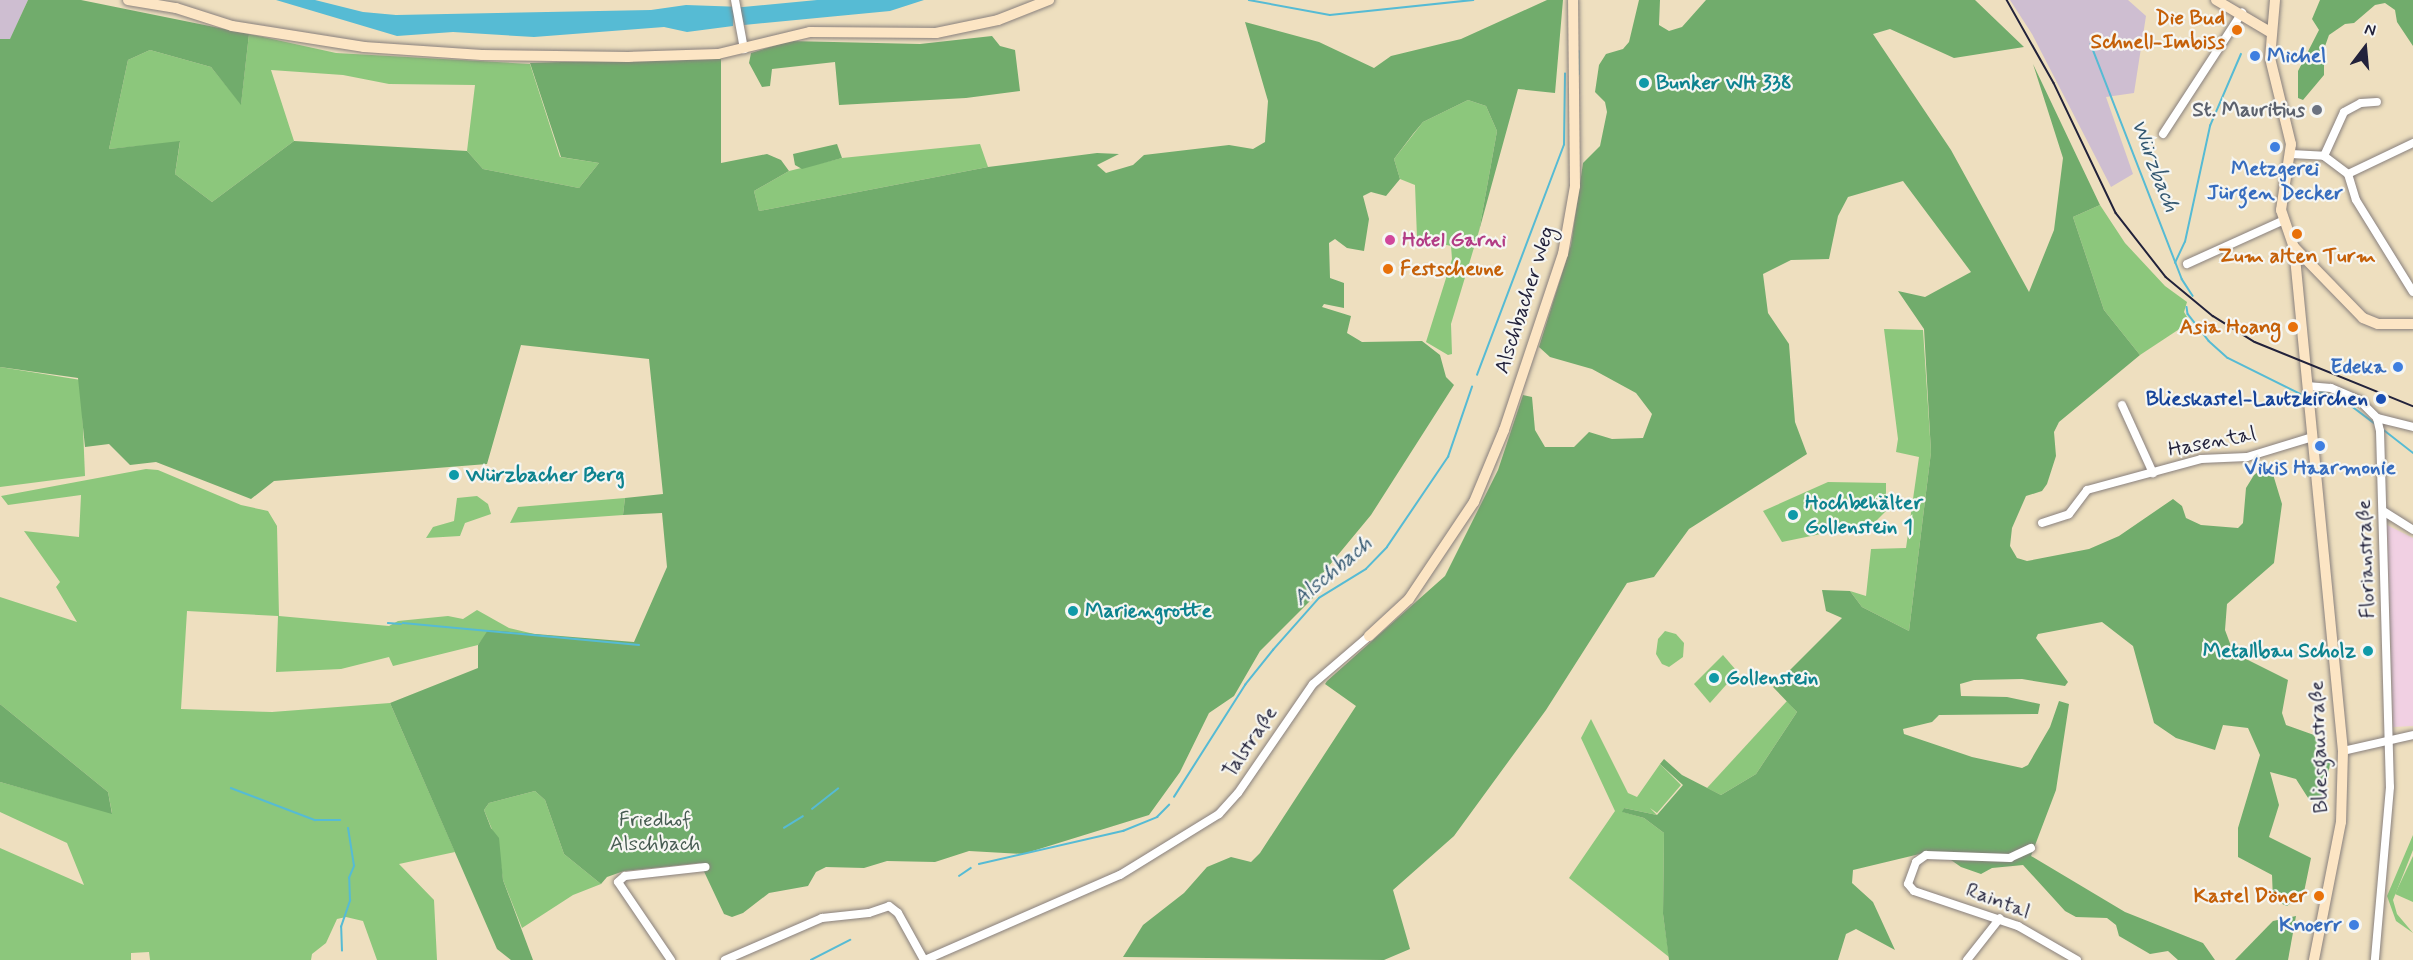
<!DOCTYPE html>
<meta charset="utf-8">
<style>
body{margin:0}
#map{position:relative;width:2413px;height:960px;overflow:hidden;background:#eedfbf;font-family:Mynerve,sans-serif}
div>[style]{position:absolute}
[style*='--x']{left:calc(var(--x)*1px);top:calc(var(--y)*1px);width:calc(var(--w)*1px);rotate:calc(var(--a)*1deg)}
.built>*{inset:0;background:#f1d0e3}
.industrial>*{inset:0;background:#cebed1}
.green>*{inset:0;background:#8cc77c}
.forest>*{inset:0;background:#71ac6c}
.water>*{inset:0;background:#56bbd4}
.stream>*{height:1.5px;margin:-0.75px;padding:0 0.75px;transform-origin:0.75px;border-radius:0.75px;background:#56bbd4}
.roads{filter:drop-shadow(0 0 2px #88807d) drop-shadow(0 0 2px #88807d)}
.street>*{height:8px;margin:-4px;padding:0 4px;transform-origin:4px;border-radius:4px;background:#fff}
.secondary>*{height:10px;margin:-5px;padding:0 5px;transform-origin:5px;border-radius:5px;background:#fce5c4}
.rail>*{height:1.5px;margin:-0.75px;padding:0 0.75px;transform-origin:0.75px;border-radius:0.75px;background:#22223b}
.dots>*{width:16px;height:16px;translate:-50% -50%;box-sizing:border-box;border:3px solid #f6f6f2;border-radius:50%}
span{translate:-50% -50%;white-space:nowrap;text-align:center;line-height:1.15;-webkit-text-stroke:4.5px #f6f6f2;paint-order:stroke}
.food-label{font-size:21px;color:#c56008;font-weight:700}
.right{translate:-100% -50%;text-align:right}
.left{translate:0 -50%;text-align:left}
.shop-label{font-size:21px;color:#366cbe;font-weight:700}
.culture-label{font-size:21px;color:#0d838f;font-weight:700}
.worship-label{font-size:21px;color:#5b616d;font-weight:700}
.hotel-label{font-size:21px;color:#b23c85;font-weight:700}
.street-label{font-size:21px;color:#22223b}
.transit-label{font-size:21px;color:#164399;font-weight:700}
.park-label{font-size:21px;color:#475c52}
.water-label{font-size:22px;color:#345871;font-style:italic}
.north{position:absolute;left:2335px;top:18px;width:60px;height:60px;-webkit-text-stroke:4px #f6f6f2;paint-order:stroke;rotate:16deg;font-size:16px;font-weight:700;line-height:24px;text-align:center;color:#22223b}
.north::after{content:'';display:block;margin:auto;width:21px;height:27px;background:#22223b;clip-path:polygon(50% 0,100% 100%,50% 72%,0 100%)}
</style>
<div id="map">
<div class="built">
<i style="clip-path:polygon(2387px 525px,2413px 538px,2413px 726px,2393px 727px)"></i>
</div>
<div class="industrial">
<i style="clip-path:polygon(0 0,28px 0,10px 40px,0 39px)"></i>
<i style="clip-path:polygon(2010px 0,2128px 0,2146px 16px,2134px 93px,2106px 97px,2133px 174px,2111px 187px,2032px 34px)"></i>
</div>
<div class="green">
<i style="clip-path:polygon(249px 34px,336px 53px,530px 64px,560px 157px,599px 163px,579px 188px,483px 169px,467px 151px,475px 85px,389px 84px,343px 75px,271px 70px,294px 141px,212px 202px,175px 174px,180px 142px,109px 149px,128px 60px,150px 50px,211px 67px,241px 104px)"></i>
<i style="clip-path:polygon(1468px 100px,1486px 106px,1497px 131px,1479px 231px,1451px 324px,1452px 354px,1448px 355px,1426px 342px,1452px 259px,1451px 246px,1417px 238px,1415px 185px,1400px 179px,1394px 159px,1423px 122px)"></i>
<i style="clip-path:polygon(980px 144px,988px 167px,759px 211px,754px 191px,789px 171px,842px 158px)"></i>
<i style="clip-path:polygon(2100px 205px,2125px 243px,2165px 286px,2187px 302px,2184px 312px,2190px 322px,2140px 355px,2104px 310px,2073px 217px)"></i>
<i style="clip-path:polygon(1884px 329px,1923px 330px,1931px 452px,1909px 631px,1862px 607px,1850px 591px,1866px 596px,1871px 549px,1906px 548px,1919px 457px,1896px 452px,1898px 439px)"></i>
<i style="clip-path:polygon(0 367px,81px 380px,85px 476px,0 487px)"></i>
<i style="clip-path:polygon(146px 469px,158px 470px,241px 505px,268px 511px,277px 526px,279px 616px,389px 626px,398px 621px,448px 616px,463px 619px,477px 610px,509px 628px,551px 638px,489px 631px,478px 645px,393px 666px,389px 657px,341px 669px,276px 672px,278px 616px,187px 611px,181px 709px,272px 712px,390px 703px,455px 852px,399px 864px,434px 900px,437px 960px,377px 960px,363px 921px,346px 917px,337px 919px,326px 943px,312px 954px,311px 960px,150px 960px,149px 952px,131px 953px,131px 960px,0 960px,0 848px,84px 885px,67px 843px,0 812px,0 782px,112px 813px,108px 792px,0 704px,0 597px,77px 622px,56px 587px,60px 582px,24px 531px,79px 537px,81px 495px,8px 505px,1px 496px)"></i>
<i style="clip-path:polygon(1828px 482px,1886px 483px,1886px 511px,1874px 523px,1782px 542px,1763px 511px)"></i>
<i style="clip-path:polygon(477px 496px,488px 504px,491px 514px,465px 523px,460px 536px,426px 538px,433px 527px,454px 521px,457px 498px)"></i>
<i style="clip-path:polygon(625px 498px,623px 515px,510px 523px,518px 507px)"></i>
<i style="clip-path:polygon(1665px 631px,1676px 634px,1684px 643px,1683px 657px,1669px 667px,1662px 664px,1656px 654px,1658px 639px)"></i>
<i style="clip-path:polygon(1723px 655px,1735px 669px,1734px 676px,1710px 703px,1694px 684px)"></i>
<i style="clip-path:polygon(1787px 701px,1797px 712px,1756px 774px,1721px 795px,1707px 788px)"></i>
<i style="clip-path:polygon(1591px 719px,1628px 793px,1637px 797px,1660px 764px,1681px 785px,1657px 813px,1650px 808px,1657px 815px,1624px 808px,1623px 812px,1644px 818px,1664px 833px,1663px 914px,1669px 957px,1569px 878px,1615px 811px,1581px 738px)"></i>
<i style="clip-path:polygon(535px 791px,545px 800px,564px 854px,601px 884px,573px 895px,522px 928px,503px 880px,498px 844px,484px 810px,489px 803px)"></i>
<i style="clip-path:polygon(2413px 835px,2413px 850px,2393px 900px,2397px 914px,2413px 933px,2396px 921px,2387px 896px)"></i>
<i style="clip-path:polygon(2413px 856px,2413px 902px,2395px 894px)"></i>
</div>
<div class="forest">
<i style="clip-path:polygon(28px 0,81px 0,249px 34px,241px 105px,211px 67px,150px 50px,128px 60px,109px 149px,180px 141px,175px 174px,212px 202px,294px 141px,467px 151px,483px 169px,579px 188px,599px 163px,561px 157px,530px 63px,721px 57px,721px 163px,767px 154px,781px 160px,789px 171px,754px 191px,759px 211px,988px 167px,1097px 153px,1119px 154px,1097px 165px,1106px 173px,1133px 165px,1144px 155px,1229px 145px,1253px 149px,1265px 142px,1268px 101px,1245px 22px,1319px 42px,1374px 68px,1391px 56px,1461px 39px,1547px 0,1563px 0,1555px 93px,1518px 89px,1479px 231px,1497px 131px,1486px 106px,1468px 100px,1423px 122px,1413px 134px,1394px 159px,1400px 179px,1386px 196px,1371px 192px,1363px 196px,1369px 219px,1364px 251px,1347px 248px,1335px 239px,1329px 243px,1330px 278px,1344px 283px,1344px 308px,1324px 304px,1322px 307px,1351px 316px,1347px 333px,1362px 342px,1422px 341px,1440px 355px,1446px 377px,1454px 385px,1371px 515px,1323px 573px,1313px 598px,1260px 651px,1234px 696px,1209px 713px,1180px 772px,1149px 815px,1023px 854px,969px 851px,935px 862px,887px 861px,864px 868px,826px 867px,816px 872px,808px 886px,769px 893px,743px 913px,732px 917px,724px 914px,700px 863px,624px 871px,607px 877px,601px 884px,564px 854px,545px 800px,535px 791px,489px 803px,484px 810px,491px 828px,499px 838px,503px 880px,533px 960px,511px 960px,497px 949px,390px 703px,478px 668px,478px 645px,488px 630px,634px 642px,667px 567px,662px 513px,623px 515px,625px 498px,663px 494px,649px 359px,521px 345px,487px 464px,274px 481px,251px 499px,156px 462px,130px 465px,109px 444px,85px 447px,78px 378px,0 367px,0 39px,10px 39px)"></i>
<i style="clip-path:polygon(1639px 0,1660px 0,1659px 25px,1669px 31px,1682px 27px,1706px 0,1975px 0,2024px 47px,1954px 58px,1890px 29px,1873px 34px,1951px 150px,2029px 292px,2054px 230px,2063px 158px,2033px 64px,2100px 205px,2073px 217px,2104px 310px,2140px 355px,2059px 422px,2054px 432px,2056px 456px,2047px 484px,2042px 491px,2026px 496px,2012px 528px,2010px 546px,2017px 558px,2027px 561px,2089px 549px,2119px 536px,2173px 499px,2182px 506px,2186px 518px,2201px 525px,2238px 528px,2243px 523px,2246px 488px,2254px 475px,2262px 469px,2272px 471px,2282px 504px,2274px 563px,2227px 604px,2225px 630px,2231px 646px,2246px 659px,2288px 680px,2282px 713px,2286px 725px,2314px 735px,2321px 753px,2331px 762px,2321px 799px,2317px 802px,2310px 801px,2296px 779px,2270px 772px,2279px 805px,2269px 837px,2311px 858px,2304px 892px,2287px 906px,2273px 900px,2272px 875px,2238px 857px,2238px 828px,2260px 755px,2248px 728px,2223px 725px,2215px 750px,2176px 738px,2154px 723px,2133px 646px,2102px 622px,2038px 634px,2036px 638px,2068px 682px,2065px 686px,2022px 679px,1974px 680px,1960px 684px,1961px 696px,2007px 697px,2040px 704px,2038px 714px,1939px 715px,1932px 722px,1903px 729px,1904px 734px,1972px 757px,2022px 768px,2028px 765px,2050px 727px,2059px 701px,2069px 704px,2056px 790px,2031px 856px,2125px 912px,2203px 943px,2215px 960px,2178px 960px,2168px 951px,2150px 954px,2119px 936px,2116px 925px,2107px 918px,2076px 917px,2065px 911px,2023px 865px,1992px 868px,1981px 874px,1961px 867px,1941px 853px,1928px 852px,1853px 870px,1852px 883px,1873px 902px,1895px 950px,1856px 929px,1846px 934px,1838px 960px,1669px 960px,1663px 914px,1664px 833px,1644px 818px,1622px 812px,1624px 808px,1657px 815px,1683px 785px,1660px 764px,1664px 759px,1682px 775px,1721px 795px,1756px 774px,1797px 712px,1773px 687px,1842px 618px,1826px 611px,1822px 590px,1850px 591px,1862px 607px,1909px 631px,1931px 452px,1924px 329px,1898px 291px,1925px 297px,1971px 272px,1903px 181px,1848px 197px,1838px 216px,1829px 259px,1791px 260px,1763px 274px,1768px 313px,1789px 344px,1795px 422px,1807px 454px,1689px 529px,1654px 577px,1627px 583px,1546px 710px,1454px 836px,1393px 890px,1410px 949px,1384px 960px,1123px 957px,1143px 925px,1184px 893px,1207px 867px,1231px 857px,1251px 862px,1260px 853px,1356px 706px,1325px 684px,1327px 681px,1445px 576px,1498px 470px,1523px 395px,1532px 397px,1535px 430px,1545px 447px,1574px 447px,1589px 432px,1612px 439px,1643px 438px,1652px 414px,1636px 393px,1592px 369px,1550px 357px,1539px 347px,1571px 245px,1583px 163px,1600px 146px,1607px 112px,1605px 102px,1595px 92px,1599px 65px,1606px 54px,1623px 49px,1629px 42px)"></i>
<i style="clip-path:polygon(2320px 0,2413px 0,2413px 46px,2397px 22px,2395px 10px,2385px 3px,2375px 5px,2354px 23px,2345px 24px,2329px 35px,2324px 49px,2324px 75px,2303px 100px,2298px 98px,2298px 71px,2319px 30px,2312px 19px)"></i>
<i style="clip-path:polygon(992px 36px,1000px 46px,1015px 50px,1020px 91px,966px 98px,839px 105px,835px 62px,772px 69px,770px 86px,762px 87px,749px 63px,751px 53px,790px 41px,920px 44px)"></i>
<i style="clip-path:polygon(837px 144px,842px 158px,802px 169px,795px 165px,793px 154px)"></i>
<i style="clip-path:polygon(0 704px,108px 792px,112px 814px,0 782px)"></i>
<i style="clip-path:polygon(2296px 916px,2288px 960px,2235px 960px,2273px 921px)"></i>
</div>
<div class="water">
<i style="clip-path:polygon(276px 0,315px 0,363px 12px,396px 15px,651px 10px,686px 5px,743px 7px,817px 0,924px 0,890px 11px,744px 25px,741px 13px,734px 13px,733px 26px,687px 32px,664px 27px,534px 37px,453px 32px,397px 36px)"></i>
</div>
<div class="stream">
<i style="--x:1249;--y:0;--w:82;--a:10.5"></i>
<i style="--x:1330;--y:15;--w:144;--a:-6"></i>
<i style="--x:2091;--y:44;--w:252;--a:68.8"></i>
<i style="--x:2182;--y:279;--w:20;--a:57"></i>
<i style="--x:1579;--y:51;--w:23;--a:90"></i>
<i style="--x:2175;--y:263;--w:23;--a:-65"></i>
<i style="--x:2185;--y:242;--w:119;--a:-77.8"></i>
<i style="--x:2210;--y:126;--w:78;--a:-66.7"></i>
<i style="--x:2187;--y:307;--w:7;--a:82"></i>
<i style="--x:2188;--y:314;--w:34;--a:52"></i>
<i style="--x:2209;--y:341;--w:25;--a:42"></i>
<i style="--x:2228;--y:358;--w:81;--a:26.3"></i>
<i style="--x:1477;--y:375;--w:246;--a:-69.3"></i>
<i style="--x:1564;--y:145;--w:71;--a:-89.2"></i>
<i style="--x:2316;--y:394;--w:7;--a:-16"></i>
<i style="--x:2323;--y:392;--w:24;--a:22"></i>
<i style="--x:2345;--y:401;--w:38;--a:37"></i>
<i style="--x:2384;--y:430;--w:37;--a:38"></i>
<i style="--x:388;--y:623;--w:13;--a:4"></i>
<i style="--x:403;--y:623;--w:237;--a:5.3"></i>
<i style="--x:231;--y:788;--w:90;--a:20.9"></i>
<i style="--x:315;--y:820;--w:25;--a:0"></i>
<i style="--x:1174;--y:797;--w:133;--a:-57.6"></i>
<i style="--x:1245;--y:685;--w:45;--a:-51.3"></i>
<i style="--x:1273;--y:650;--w:69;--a:-48.5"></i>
<i style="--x:1319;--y:598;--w:55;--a:-31.7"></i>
<i style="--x:1366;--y:569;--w:30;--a:-46"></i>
<i style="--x:1387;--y:547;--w:109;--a:-55.9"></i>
<i style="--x:1448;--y:457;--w:74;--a:-71.1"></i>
<i style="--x:812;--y:809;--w:33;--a:-38"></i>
<i style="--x:784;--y:828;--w:22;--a:-32"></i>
<i style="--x:979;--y:864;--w:148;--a:-12.9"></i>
<i style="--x:1123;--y:831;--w:37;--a:-22"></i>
<i style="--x:1157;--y:817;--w:17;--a:-45"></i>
<i style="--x:959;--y:876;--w:14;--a:-34"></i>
<i style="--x:342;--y:951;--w:24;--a:-92"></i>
<i style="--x:341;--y:927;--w:28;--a:-71"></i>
<i style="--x:350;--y:901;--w:23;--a:-92"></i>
<i style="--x:349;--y:878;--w:13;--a:-67"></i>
<i style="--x:354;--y:866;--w:38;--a:-99"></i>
<i style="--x:811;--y:960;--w:44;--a:-27.1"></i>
</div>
<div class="roads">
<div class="street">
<i style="--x:735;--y:0;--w:50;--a:79.6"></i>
<i style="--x:2163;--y:134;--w:145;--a:-56.9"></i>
<i style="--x:2291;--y:154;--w:33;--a:3"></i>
<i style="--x:2324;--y:156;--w:30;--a:37"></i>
<i style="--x:2348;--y:174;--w:27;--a:73"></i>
<i style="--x:2356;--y:200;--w:108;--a:58.2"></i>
<i style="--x:2324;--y:156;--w:48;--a:-65.6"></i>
<i style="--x:2344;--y:112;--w:19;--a:-28"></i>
<i style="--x:2361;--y:103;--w:16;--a:-4"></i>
<i style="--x:2348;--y:174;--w:72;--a:-25.5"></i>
<i style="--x:2187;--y:264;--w:104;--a:-24.4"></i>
<i style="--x:2307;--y:386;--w:24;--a:5"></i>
<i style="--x:2331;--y:388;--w:30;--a:23"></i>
<i style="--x:2359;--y:400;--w:25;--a:45"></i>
<i style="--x:2377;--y:418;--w:13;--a:77"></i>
<i style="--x:2380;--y:431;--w:356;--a:88.4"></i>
<i style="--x:2390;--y:787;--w:174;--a:95"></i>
<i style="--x:2122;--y:405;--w:75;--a:65.5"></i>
<i style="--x:2377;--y:418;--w:37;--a:14"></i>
<i style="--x:2383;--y:511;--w:36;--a:32"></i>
<i style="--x:2042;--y:523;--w:28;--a:-18"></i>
<i style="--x:2069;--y:514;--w:30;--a:-53"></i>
<i style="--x:2087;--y:490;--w:118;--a:-15.2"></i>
<i style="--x:2201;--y:459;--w:46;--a:-2.5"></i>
<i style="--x:2247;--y:457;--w:69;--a:-16.9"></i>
<i style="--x:2343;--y:751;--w:72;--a:-12.9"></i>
<i style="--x:2031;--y:848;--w:23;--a:155"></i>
<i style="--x:2010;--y:858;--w:84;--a:-178"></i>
<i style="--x:1926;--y:855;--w:12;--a:145"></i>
<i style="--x:1916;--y:862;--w:23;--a:110"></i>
<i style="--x:1908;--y:884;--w:9;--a:49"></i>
<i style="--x:1914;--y:891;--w:110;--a:18.6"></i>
<i style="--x:2018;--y:926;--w:68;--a:30"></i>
<i style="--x:671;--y:960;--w:94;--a:-124.2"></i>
<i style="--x:618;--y:882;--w:9;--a:-41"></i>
<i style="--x:625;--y:876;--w:81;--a:-6.4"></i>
<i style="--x:725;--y:960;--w:106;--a:-23.4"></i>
<i style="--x:822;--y:918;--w:47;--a:-6.1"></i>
<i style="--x:869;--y:913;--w:21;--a:-19"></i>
<i style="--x:889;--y:906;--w:11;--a:38"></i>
<i style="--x:898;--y:913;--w:54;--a:61"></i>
<i style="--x:925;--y:960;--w:213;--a:-23.6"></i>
<i style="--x:1120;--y:875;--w:116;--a:-31.6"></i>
<i style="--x:1219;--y:814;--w:28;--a:-48"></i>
<i style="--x:1238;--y:793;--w:132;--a:-55.5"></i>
<i style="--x:1313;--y:684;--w:74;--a:-40.6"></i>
<i style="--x:1967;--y:960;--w:53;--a:-51.8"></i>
</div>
<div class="secondary">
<i style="--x:128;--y:0;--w:49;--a:9.5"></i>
<i style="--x:176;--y:8;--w:59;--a:17.8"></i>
<i style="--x:232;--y:26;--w:134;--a:9"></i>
<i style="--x:364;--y:47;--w:118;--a:3.9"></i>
<i style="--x:482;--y:55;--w:146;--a:0.8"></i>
<i style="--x:628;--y:57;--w:90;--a:-1.9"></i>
<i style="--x:718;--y:54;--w:95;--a:-13.4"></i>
<i style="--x:810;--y:32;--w:126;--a:0.5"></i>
<i style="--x:936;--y:33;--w:63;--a:-11.8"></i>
<i style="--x:998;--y:20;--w:55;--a:-21.4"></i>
<i style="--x:2216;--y:0;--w:63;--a:30.7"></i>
<i style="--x:2275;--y:0;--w:58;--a:94.9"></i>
<i style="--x:2270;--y:58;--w:89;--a:76.3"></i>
<i style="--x:2291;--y:144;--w:67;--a:98.6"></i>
<i style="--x:2281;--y:210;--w:39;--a:71"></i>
<i style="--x:2294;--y:247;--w:506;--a:84.45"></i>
<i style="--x:2343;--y:751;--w:71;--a:91.6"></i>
<i style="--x:2341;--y:822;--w:141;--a:101.1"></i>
<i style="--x:2294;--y:247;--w:99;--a:45.8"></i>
<i style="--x:2363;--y:318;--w:16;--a:22"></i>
<i style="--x:2378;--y:324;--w:35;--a:0"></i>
<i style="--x:1369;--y:636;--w:54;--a:-42.8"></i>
<i style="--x:1409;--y:599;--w:117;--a:-56.2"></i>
<i style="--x:1474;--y:502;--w:78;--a:-67.4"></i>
<i style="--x:1504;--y:430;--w:186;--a:-71.5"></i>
<i style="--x:1563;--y:254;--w:69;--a:-80"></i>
<i style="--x:1575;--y:186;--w:186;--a:-90.6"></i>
</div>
</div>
<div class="rail">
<i style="--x:2007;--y:0;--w:95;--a:60.5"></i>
<i style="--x:2054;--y:83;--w:144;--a:64.5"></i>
<i style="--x:2116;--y:213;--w:81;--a:52"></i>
<i style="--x:2166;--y:277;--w:61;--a:39.7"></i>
<i style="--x:2213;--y:316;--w:49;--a:31.8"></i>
<i style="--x:2255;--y:342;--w:170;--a:22.1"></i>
</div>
<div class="dots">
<i style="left:2237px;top:30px;background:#e8710a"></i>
<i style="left:2255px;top:56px;background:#3f7fe0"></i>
<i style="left:1644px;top:83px;background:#0f9aa8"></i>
<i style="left:2317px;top:110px;background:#6b7280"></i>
<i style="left:2275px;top:147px;background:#3f7fe0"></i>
<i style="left:2297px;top:234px;background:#e8710a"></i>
<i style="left:1390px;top:240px;background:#d1479c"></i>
<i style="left:1388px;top:269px;background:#e8710a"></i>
<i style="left:2293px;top:327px;background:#e8710a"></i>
<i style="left:2398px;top:367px;background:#3f7fe0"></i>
<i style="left:2381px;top:399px;background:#1a4fb4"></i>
<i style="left:2320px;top:446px;background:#3f7fe0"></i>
<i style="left:454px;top:475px;background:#0f9aa8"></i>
<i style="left:1793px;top:515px;background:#0f9aa8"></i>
<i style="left:1073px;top:611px;background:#0f9aa8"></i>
<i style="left:2368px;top:651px;background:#0f9aa8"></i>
<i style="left:1714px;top:678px;background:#0f9aa8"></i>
<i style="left:2319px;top:896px;background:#e8710a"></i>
<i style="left:2354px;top:925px;background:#3f7fe0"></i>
</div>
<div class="food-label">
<span class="right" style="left:2225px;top:30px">Die Bud<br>Schnell-Imbiss</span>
<span style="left:2297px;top:256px">Zum alten Turm</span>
<span class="left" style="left:1400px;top:269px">Festscheune</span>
<span class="right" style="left:2281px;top:327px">Asia Hoang</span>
<span class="right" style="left:2307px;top:896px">Kastel Döner</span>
</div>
<div class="shop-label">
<span class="left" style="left:2267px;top:56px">Michel</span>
<span style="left:2275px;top:181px">Metzgerei<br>Jürgen Decker</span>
<span class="right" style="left:2386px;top:367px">Edeka</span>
<span style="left:2320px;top:468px">Vikis Haarmonie</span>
<span class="right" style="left:2342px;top:925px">Knoerr</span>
</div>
<div class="culture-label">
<span class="left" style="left:1656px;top:83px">Bunker WH 338</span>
<span class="left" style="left:466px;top:475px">Würzbacher Berg</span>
<span class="left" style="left:1805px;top:515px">Hochbehälter<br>Gollenstein 1</span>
<span class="left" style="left:1085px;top:611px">Mariengrotte</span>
<span class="right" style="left:2356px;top:651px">Metallbau Scholz</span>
<span class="left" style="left:1726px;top:678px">Gollenstein</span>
</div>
<div class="worship-label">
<span class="right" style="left:2305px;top:110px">St. Mauritius</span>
</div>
<div class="hotel-label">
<span class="left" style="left:1402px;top:240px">Hotel Garni</span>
</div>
<div class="street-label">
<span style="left:1525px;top:300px;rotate:-72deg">Alschbacher Weg</span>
<span style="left:2212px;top:442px;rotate:-11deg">Hasental</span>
<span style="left:2366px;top:559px;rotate:-92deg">Florianstraße</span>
<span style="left:1250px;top:742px;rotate:-56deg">Talstraße</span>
<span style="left:2319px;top:747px;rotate:-92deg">Bliesgaustraße</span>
<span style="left:1998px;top:901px;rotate:21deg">Raintal</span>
</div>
<div class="transit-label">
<span class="right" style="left:2368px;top:399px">Blieskastel-Lautzkirchen</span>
</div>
<div class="park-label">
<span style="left:655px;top:832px">Friedhof<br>Alschbach</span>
</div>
<div class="water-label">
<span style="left:2154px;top:166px;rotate:69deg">Würzbach</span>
<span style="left:1333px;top:572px;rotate:-40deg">Alschbach</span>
</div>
<div class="north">N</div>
</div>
